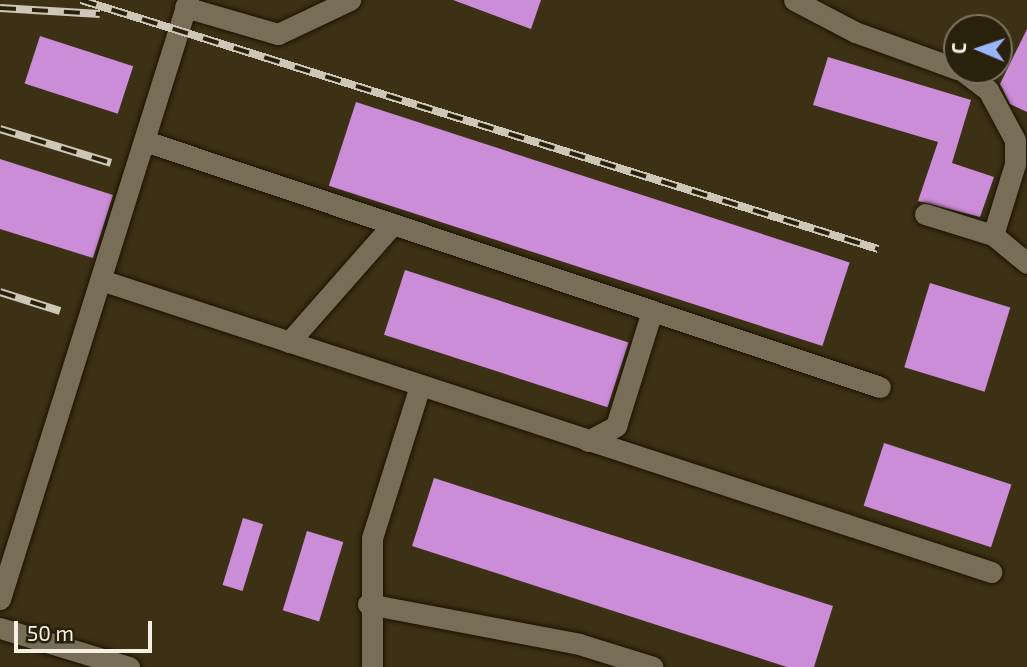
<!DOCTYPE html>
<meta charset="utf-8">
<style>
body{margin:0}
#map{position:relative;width:1027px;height:667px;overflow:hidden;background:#342b17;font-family:"Exo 2",sans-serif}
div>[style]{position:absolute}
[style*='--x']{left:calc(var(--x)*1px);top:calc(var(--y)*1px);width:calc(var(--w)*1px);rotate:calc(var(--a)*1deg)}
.built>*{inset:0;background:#3c3015}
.building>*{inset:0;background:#cb8cd8;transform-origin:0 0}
.roads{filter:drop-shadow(0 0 2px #1b1302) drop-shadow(0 0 2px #1b1302)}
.minor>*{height:21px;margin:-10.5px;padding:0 10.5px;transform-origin:10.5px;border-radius:10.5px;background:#786e58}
.rail>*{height:8px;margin-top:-4px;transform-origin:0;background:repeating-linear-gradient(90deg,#2a210d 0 16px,#cec7b8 0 32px);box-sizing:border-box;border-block:2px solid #cec7b8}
span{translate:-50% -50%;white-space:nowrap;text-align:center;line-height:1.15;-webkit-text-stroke:7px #2a210d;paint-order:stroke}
.north{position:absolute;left:943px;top:14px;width:70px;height:70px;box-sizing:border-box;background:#2a210d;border:2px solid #7c7463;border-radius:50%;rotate:272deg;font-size:19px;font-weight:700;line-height:28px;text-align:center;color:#f6f0e3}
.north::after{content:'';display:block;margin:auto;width:24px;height:32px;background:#99b5fd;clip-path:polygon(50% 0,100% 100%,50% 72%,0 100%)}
.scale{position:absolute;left:14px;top:621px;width:138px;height:32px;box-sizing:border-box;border:4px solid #f6f0e3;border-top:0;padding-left:9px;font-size:21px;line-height:24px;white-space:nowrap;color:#f6f0e3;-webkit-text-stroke:5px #2a210d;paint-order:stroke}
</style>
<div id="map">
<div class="built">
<i style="clip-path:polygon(evenodd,0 0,1027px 0,1027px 667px,0 667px,0 0,957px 28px,999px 28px,999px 70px,957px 70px,957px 28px)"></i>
</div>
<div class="building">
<i style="clip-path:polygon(453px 0,541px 0,531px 29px)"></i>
<i style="clip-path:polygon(1027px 29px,1027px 112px,1010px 104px,1000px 84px)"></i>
<i style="left:40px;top:36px;width:98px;height:50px;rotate:18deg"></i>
<i style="clip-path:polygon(828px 57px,971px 100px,952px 163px,994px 177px,980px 217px,918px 201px,938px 142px,813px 105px)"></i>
<i style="left:356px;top:102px;width:519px;height:88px;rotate:18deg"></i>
<i style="clip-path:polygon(0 159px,113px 195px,93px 258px,0 229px)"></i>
<i style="left:405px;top:270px;width:235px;height:68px;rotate:18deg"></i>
<i style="left:930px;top:283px;width:84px;height:88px;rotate:17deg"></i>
<i style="left:884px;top:443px;width:134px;height:66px;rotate:18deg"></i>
<i style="clip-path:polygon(434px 478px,833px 606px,814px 667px,787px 667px,412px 546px)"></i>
<i style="left:243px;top:518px;width:21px;height:70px;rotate:17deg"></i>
<i style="left:307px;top:531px;width:38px;height:83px;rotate:17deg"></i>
</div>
<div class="roads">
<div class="minor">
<i style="--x:794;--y:0;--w:69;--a:27.7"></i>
<i style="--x:855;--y:32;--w:109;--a:19.9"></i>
<i style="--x:185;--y:7;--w:97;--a:16.2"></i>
<i style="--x:278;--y:34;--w:80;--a:-25.3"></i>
<i style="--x:145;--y:141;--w:775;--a:18.51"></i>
<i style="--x:925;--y:214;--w:71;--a:17.2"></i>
<i style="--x:993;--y:235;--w:74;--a:-72.8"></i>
<i style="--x:1015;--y:164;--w:24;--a:-90"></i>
<i style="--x:1015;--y:140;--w:57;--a:-118.4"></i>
<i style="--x:988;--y:90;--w:34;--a:-143"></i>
<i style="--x:993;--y:235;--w:44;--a:39.5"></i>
<i style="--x:101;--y:280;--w:937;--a:18.16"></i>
<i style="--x:289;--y:342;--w:157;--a:-48.6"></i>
<i style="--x:588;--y:441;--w:32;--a:-28"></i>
<i style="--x:616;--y:426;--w:121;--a:-72.6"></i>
<i style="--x:0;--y:599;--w:628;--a:-72.58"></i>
<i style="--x:368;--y:604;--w:215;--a:10.7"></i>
<i style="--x:579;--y:644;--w:77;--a:17.3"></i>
<i style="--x:0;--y:628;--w:135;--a:16.8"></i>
<i style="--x:372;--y:667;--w:129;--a:-90"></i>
<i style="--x:372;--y:538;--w:159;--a:-72.5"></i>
</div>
</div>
<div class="rail">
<i style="--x:81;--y:0;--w:835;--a:17.35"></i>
<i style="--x:0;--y:8;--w:100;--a:3.4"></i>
<i style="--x:0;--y:129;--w:116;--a:17"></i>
<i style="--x:0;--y:292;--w:63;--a:17.6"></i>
</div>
<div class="north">С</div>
<div class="scale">50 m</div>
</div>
